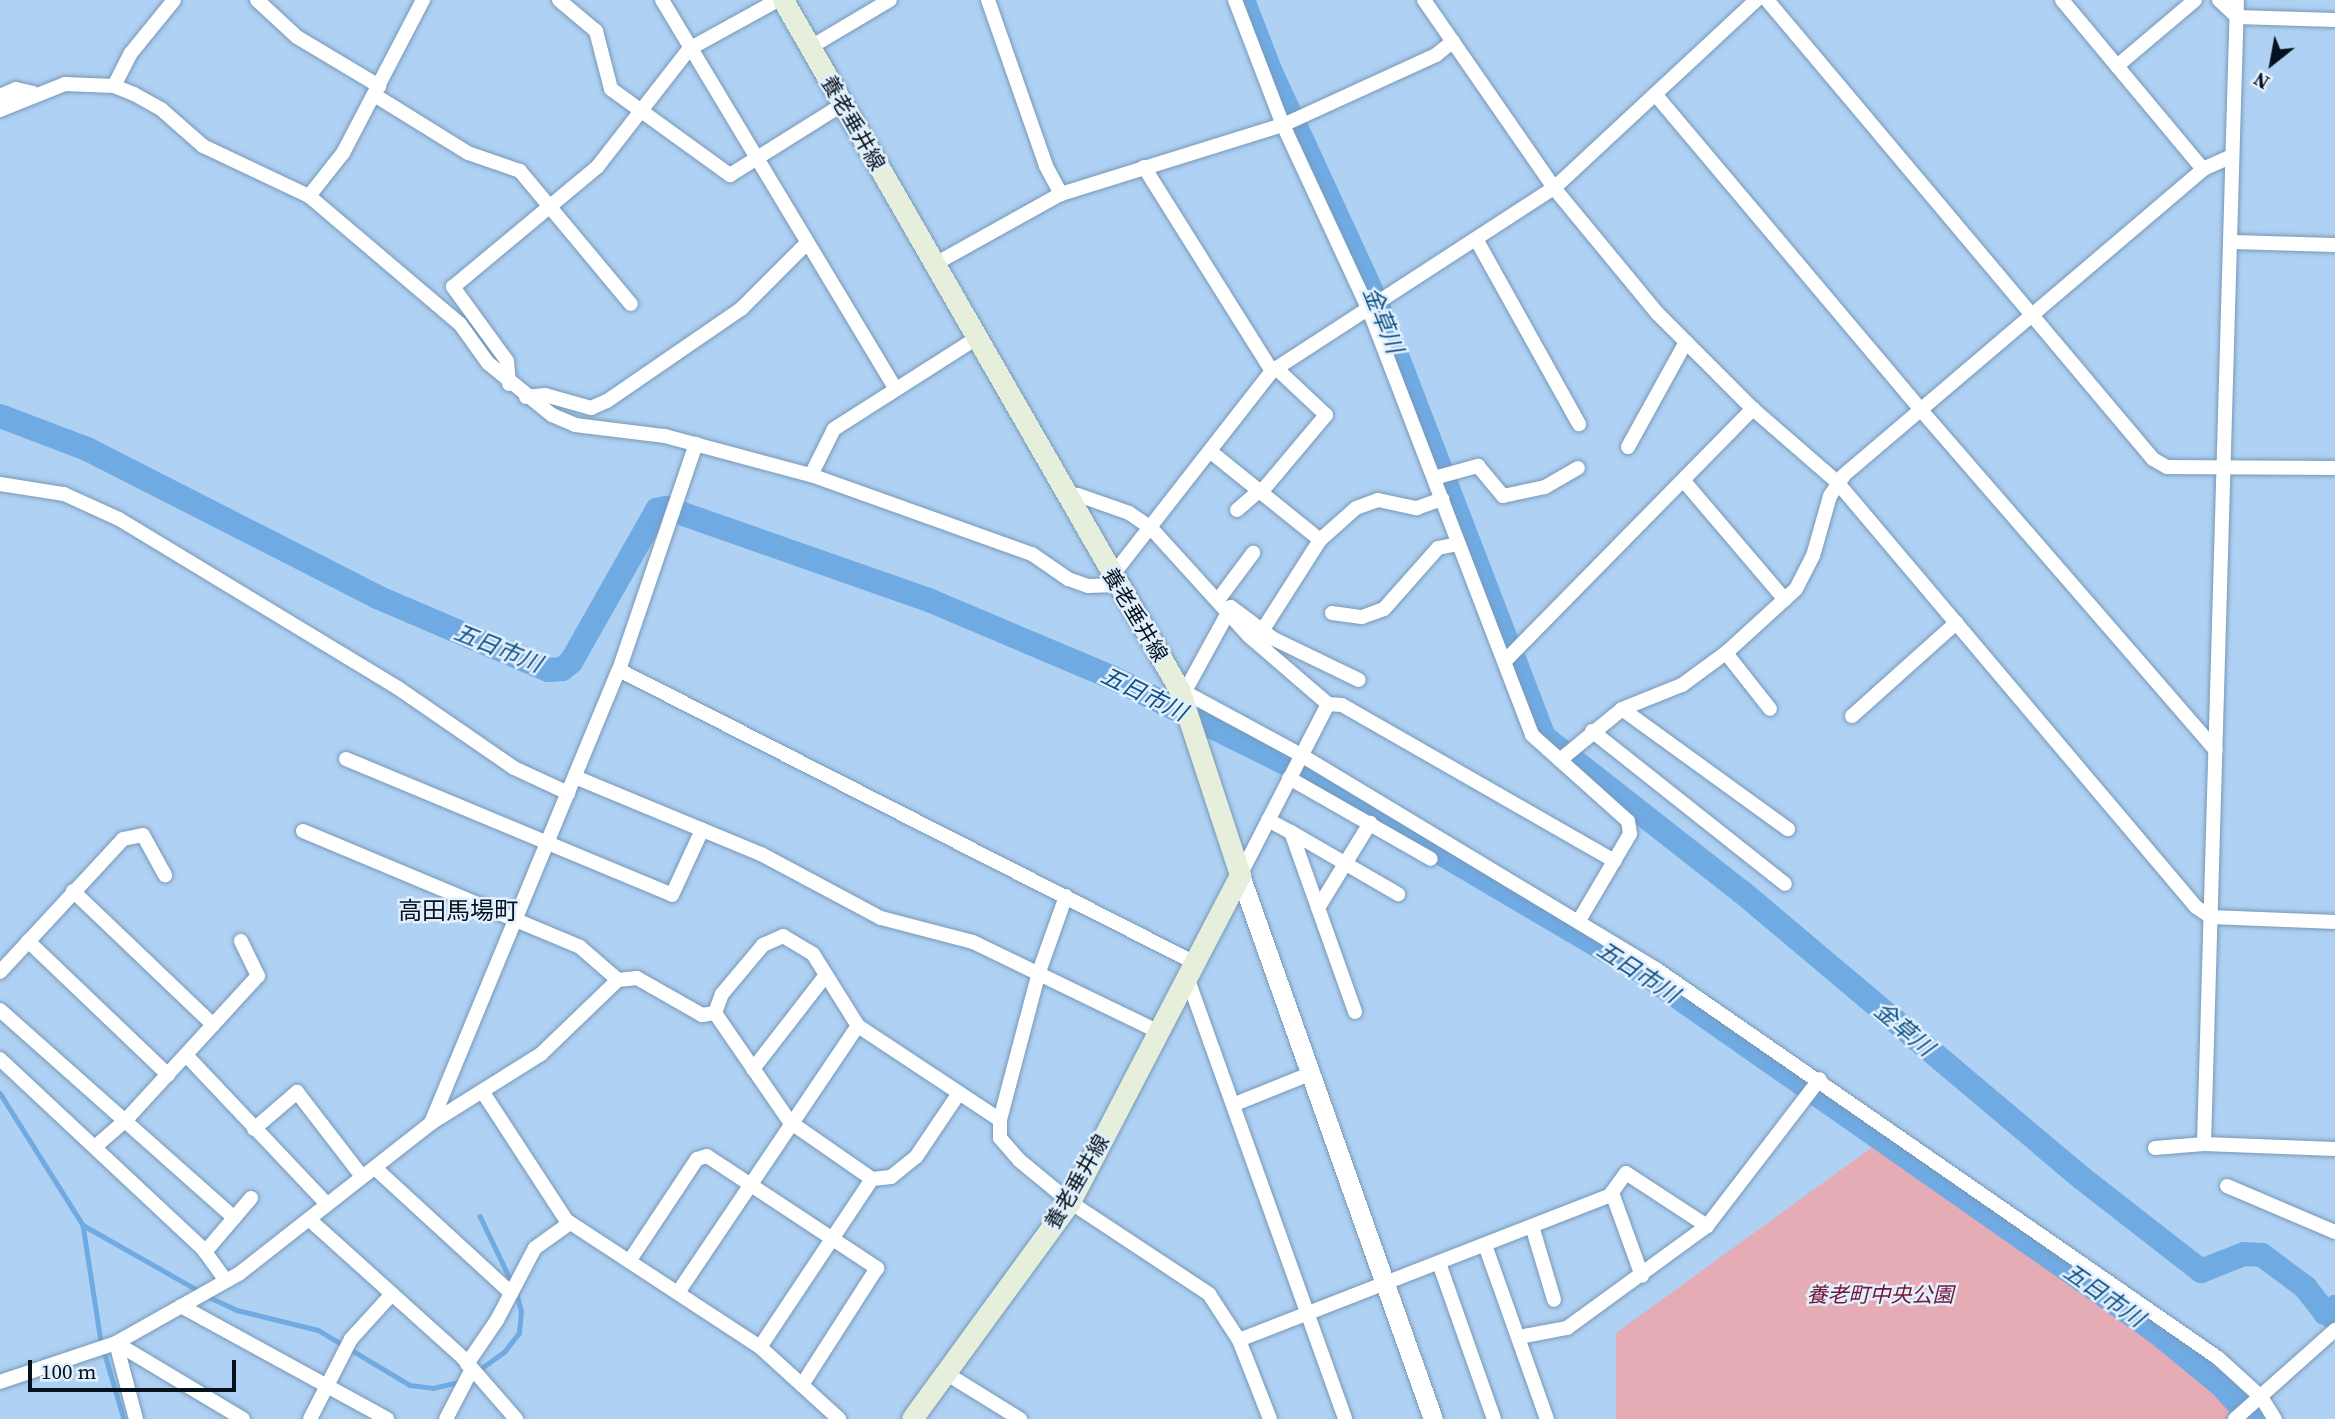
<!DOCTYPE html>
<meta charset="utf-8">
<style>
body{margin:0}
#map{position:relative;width:2335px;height:1419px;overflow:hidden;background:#afd1f3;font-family:"Source Serif 4","Noto Sans JP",serif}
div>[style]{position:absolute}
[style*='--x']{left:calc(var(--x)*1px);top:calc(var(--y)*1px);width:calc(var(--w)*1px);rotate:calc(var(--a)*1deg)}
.green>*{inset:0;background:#e6acb5}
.stream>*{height:4.5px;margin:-2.25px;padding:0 2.25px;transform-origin:2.25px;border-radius:2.25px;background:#70aae2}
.canal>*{height:14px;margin:-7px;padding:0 7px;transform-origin:7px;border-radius:7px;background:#70aae2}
.river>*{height:24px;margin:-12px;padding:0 12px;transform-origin:12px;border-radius:12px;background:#70aae2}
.roads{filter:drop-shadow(0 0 2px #7798b8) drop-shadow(0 0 2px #7798b8)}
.minor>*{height:14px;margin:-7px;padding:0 7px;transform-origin:7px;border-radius:7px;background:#fff}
.tertiary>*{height:19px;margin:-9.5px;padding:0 9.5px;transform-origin:9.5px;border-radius:9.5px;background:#fff}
.secondary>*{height:21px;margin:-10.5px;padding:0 10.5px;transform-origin:10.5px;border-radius:10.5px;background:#e6efdb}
span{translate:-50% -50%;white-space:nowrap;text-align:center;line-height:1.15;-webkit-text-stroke:5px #e2f0fe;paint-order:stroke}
.street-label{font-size:21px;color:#05111d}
.park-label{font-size:21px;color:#751332;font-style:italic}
.water-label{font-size:23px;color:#0d4f82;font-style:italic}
.quarter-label{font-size:24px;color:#05111d}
.north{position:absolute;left:2237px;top:28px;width:70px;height:70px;-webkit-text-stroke:5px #e2f0fe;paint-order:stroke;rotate:211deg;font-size:19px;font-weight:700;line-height:28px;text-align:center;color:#05111d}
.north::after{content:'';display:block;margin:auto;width:24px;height:32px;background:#05111d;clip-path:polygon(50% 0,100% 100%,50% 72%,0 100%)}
.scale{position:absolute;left:28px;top:1360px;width:208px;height:32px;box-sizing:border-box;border:4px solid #05111d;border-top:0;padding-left:9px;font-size:21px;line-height:24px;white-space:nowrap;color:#05111d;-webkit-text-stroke:5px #e2f0fe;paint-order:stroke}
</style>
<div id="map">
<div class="green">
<i style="clip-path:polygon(1878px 1143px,2170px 1350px,2244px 1419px,1616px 1419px,1616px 1333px)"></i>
</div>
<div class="stream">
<i style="--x:0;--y:1093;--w:156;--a:57.8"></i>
<i style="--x:83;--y:1225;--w:117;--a:81.2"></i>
<i style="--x:101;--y:1341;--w:81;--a:73.6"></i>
<i style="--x:480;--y:1216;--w:76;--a:64.4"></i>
<i style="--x:83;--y:1225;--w:133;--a:29.6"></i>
<i style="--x:207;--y:1296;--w:33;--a:25"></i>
<i style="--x:237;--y:1310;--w:83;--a:13.9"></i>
<i style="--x:318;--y:1330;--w:107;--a:30.9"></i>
<i style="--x:410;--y:1385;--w:23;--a:7"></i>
<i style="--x:433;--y:1388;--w:31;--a:-13"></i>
<i style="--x:479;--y:1370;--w:31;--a:-36"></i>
<i style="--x:504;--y:1352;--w:24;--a:-52"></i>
<i style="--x:519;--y:1333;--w:22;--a:-85"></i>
<i style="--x:521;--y:1311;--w:19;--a:-106"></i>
</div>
<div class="canal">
<i style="--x:2325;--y:1313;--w:8;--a:67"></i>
</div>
<div class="river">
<i style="--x:1243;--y:0;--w:75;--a:68.9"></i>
<i style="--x:1270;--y:70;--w:251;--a:65.3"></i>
<i style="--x:1375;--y:298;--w:374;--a:69"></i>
<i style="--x:0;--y:416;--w:93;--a:20.8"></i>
<i style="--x:87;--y:449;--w:326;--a:27"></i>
<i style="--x:377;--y:597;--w:186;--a:23.1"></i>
<i style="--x:548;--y:670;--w:14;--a:-4"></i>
<i style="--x:562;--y:669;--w:11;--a:-38"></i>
<i style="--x:571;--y:662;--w:175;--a:-60.5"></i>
<i style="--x:657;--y:510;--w:9;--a:-13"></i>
<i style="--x:666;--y:508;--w:281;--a:19.3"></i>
<i style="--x:931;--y:601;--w:195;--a:22.9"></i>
<i style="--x:1111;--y:677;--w:212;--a:26.3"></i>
<i style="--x:1301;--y:771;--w:396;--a:30.5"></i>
<i style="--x:1642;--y:972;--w:626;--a:34.98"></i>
<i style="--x:2155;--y:1331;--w:84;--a:39.2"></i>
<i style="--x:2220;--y:1384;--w:47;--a:47.6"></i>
<i style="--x:1515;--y:661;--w:81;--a:69.1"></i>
<i style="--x:1544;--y:737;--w:251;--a:38.1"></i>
<i style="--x:1742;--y:892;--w:446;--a:40.1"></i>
<i style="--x:2083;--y:1179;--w:150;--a:37.9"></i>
<i style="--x:2201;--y:1271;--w:46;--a:-21.6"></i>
<i style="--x:2244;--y:1254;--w:18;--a:3"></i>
<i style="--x:2262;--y:1255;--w:54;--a:36.7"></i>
<i style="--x:2305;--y:1287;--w:33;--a:52"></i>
<i style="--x:2325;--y:1313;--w:12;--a:-31"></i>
</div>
<div class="roads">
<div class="minor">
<i style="--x:257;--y:0;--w:54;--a:42.8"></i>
<i style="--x:297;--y:37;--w:96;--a:30.9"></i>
<i style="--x:559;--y:0;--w:48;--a:40"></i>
<i style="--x:596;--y:31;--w:60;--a:75.5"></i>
<i style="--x:611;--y:89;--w:147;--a:35.9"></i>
<i style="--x:730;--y:175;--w:133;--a:-32.1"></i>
<i style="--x:662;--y:0;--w:453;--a:59"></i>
<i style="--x:988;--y:0;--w:176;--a:70.7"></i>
<i style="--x:1046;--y:166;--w:32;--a:62"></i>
<i style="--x:1235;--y:0;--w:134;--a:69"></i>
<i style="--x:1283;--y:125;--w:204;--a:65.1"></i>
<i style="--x:1369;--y:310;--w:455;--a:69"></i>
<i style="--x:1532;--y:735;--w:129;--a:41.9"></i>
<i style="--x:1628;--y:821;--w:13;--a:81"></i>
<i style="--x:1630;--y:834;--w:99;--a:120.5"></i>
<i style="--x:1424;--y:0;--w:229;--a:55.3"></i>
<i style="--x:1554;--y:188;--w:163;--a:50.5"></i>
<i style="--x:1658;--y:314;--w:134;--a:45"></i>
<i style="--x:1753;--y:409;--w:111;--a:41"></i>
<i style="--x:1837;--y:482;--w:556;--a:49.81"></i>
<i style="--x:2196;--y:907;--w:18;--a:34"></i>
<i style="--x:2211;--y:917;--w:124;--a:2.3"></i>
<i style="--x:1767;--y:0;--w:600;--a:49.94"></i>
<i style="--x:2153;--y:459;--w:16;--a:30"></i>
<i style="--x:2167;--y:467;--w:168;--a:0.3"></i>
<i style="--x:2062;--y:0;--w:220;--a:50.2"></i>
<i style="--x:2219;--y:0;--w:25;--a:43"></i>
<i style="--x:2237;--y:17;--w:98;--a:1.8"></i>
<i style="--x:809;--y:48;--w:94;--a:-30.7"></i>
<i style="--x:2117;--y:66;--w:102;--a:-40.2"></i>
<i style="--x:114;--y:86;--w:37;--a:-63"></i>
<i style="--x:131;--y:53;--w:68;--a:-50.9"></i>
<i style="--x:1655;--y:94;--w:413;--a:49.9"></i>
<i style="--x:1921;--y:410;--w:450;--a:49.1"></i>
<i style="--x:0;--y:96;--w:17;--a:-24"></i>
<i style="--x:16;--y:89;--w:17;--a:13"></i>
<i style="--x:376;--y:96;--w:108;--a:31.8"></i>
<i style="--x:468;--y:153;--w:55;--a:19.1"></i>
<i style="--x:520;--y:171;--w:173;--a:50.2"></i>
<i style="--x:0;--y:110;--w:70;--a:-21.8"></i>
<i style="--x:65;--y:84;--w:49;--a:2.3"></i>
<i style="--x:114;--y:86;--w:22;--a:22"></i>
<i style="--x:134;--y:94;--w:31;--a:29"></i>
<i style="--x:161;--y:109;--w:56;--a:41.4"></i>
<i style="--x:203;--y:146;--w:117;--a:25.3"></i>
<i style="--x:309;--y:196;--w:198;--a:40.3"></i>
<i style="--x:460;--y:324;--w:48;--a:54.3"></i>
<i style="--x:488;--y:363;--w:82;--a:39.1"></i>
<i style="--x:552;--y:415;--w:25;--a:23"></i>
<i style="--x:575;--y:425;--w:91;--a:7"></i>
<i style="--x:665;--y:436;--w:151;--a:15"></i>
<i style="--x:811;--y:475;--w:235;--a:19.7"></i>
<i style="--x:1032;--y:554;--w:44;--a:34.8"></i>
<i style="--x:1068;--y:579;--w:21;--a:19"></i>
<i style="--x:1088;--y:586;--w:28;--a:-2"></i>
<i style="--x:1144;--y:167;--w:241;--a:57.9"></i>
<i style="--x:309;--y:196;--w:55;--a:-51.7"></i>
<i style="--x:343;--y:153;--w:173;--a:-62.4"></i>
<i style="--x:1476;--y:239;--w:212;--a:60.9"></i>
<i style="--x:2231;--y:242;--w:104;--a:1.7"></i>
<i style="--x:935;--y:264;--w:144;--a:-29.1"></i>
<i style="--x:1061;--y:194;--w:232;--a:-17.3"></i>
<i style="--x:1283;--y:125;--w:168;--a:-24.6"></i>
<i style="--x:1436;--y:55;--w:22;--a:-39"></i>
<i style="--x:509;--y:384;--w:23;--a:-95"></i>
<i style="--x:507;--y:361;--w:92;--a:-126.1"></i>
<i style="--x:453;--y:287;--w:189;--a:-39.8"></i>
<i style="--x:598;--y:166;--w:148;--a:-52.1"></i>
<i style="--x:689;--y:49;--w:102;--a:-28.8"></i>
<i style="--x:526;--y:397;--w:19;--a:-6"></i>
<i style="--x:545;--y:395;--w:48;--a:15.8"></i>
<i style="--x:591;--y:408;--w:17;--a:-24"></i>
<i style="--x:607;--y:401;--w:163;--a:-34.5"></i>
<i style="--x:741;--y:309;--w:92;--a:-45"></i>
<i style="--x:1628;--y:447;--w:120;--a:-61.1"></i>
<i style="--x:1211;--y:452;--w:140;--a:38.9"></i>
<i style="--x:811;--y:475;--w:51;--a:-63.4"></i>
<i style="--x:834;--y:429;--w:169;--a:-32.5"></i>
<i style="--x:1434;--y:478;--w:46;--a:-15.3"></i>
<i style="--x:1478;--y:466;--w:39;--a:50"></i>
<i style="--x:1503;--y:496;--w:43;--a:-12.1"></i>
<i style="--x:1545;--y:487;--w:38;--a:-30"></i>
<i style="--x:1683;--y:480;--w:157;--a:49.6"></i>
<i style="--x:0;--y:484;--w:65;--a:8.9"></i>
<i style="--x:64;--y:494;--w:60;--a:24.4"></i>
<i style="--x:119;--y:519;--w:326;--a:31.2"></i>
<i style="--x:398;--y:688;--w:141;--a:34.6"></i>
<i style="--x:514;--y:768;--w:60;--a:24.8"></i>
<i style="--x:1263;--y:490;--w:98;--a:-50"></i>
<i style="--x:1326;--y:415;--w:69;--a:-136.8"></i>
<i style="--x:1066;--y:498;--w:12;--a:-14"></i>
<i style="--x:1078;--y:495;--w:54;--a:19.4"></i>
<i style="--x:1129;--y:513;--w:27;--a:34"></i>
<i style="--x:1151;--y:528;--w:146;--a:47.8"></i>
<i style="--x:1249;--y:636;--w:104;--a:40.7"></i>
<i style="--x:1328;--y:704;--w:192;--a:117.2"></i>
<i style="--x:1237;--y:510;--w:32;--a:-41"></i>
<i style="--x:1111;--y:577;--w:261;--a:-52"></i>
<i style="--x:1272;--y:371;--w:336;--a:-33"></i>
<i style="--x:1554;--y:188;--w:276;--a:-42.9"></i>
<i style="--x:1218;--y:600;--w:59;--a:-53.3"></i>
<i style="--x:1332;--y:613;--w:30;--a:8"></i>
<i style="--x:1362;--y:617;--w:23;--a:-20"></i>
<i style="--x:1384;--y:609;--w:81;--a:-48.5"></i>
<i style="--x:1438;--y:548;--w:21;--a:-11"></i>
<i style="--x:1262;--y:631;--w:108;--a:-57.5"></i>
<i style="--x:1320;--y:540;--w:48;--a:-41.6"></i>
<i style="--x:1356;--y:508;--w:23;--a:-20"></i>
<i style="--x:1378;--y:500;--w:40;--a:12"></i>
<i style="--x:1417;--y:508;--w:27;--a:-20"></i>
<i style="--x:1726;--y:653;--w:71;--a:51.8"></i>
<i style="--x:1505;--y:661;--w:354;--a:-45.5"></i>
<i style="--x:619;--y:670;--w:646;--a:26.96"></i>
<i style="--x:1179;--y:689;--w:139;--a:28.4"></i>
<i style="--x:1301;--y:755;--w:415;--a:31.1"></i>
<i style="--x:1656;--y:969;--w:683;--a:34.69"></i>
<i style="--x:2218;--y:1358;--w:58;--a:42.2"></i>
<i style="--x:2261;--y:1397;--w:26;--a:58"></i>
<i style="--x:1184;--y:693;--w:98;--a:-61.3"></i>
<i style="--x:1231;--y:607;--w:54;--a:36.7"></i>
<i style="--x:1274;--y:639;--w:94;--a:25.8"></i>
<i style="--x:1328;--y:704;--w:14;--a:4"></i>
<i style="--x:1342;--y:705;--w:314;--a:29.8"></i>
<i style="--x:1622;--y:709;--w:205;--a:35.9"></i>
<i style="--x:1852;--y:716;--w:140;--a:-41.8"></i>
<i style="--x:1592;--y:731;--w:246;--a:38.4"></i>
<i style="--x:346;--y:759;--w:353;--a:22.6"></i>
<i style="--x:672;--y:895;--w:72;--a:-65.2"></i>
<i style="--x:1560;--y:760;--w:80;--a:-39.4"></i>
<i style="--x:1622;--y:709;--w:65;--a:-21.8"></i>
<i style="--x:1682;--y:685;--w:56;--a:-36.3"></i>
<i style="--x:1727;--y:652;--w:93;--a:-42.4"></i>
<i style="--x:1796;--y:589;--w:37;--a:-63"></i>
<i style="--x:1813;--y:556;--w:62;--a:-74.2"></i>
<i style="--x:1830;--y:496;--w:25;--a:-56"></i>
<i style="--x:1844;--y:475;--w:472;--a:-40.4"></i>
<i style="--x:2203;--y:169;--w:32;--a:-24"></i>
<i style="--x:575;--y:777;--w:201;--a:22.5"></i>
<i style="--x:761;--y:854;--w:136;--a:28.1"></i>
<i style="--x:881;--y:918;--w:95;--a:14.6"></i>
<i style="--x:973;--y:942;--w:207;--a:25.8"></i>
<i style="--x:1289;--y:778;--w:163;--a:29.7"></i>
<i style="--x:1268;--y:820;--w:26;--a:28"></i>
<i style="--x:1291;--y:832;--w:191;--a:70.4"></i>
<i style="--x:303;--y:831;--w:300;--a:22.7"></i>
<i style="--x:580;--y:947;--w:50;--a:41"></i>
<i style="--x:1291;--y:832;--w:124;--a:30.1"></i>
<i style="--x:73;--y:891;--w:194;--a:43.7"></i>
<i style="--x:1066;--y:896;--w:81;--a:109.6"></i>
<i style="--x:1039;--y:972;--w:153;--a:104.8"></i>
<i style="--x:1000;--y:1120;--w:18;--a:90"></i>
<i style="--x:1000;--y:1138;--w:29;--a:49"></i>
<i style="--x:1019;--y:1160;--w:66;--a:39.5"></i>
<i style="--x:1070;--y:1202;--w:167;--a:33.5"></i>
<i style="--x:1209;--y:1294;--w:55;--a:56.9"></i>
<i style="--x:1239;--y:1340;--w:85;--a:68.6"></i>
<i style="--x:1318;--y:908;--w:100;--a:-58.5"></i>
<i style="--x:28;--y:941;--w:194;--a:43.7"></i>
<i style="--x:0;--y:972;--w:181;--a:-47.2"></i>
<i style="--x:123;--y:839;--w:20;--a:-11"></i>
<i style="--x:143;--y:835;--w:46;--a:61.2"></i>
<i style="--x:1187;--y:977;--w:469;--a:70.3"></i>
<i style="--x:0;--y:1010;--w:313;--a:41.6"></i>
<i style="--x:715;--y:1013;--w:20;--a:-70"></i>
<i style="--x:722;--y:994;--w:64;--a:-50.1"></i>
<i style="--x:763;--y:945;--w:22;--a:-24"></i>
<i style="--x:783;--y:936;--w:35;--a:31"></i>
<i style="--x:813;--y:954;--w:85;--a:58"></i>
<i style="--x:858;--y:1026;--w:170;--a:33.5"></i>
<i style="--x:186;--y:1055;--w:205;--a:46.6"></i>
<i style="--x:0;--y:1059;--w:278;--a:43.1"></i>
<i style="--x:203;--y:1249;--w:39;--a:54"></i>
<i style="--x:753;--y:1069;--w:119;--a:-52.2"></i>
<i style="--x:484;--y:1094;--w:150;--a:56.9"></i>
<i style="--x:566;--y:1220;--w:232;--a:33.2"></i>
<i style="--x:760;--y:1347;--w:107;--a:42.3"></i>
<i style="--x:1235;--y:1104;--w:83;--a:-21.9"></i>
<i style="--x:431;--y:1123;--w:490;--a:-67.5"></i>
<i style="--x:619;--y:670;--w:239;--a:-71.2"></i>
<i style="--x:254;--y:1129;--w:57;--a:-40.7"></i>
<i style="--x:297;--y:1092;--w:105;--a:52.4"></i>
<i style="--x:2204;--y:1144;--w:1144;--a:-88.35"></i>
<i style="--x:96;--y:1146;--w:37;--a:-41"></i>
<i style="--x:124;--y:1122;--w:198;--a:-47.5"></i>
<i style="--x:258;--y:976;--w:39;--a:-116"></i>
<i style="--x:2155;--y:1148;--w:49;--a:-4.7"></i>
<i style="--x:2204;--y:1144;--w:131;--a:2.2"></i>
<i style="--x:375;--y:1168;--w:185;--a:42.6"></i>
<i style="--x:2227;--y:1186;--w:117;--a:23.1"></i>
<i style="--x:1612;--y:1193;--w:88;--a:70.1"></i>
<i style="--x:310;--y:1220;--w:206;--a:42"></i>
<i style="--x:463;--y:1358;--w:81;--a:49"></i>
<i style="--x:1532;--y:1226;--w:77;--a:73.4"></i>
<i style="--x:1485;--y:1245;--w:185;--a:70.4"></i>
<i style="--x:205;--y:1252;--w:71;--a:-49.6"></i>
<i style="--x:630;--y:1260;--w:121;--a:-56.4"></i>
<i style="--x:697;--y:1159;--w:10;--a:-17"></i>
<i style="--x:707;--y:1156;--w:204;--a:33.4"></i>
<i style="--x:877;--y:1268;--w:139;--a:122.7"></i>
<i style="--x:1439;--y:1263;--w:165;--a:70.6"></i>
<i style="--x:679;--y:1291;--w:320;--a:-56"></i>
<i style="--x:181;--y:1306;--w:235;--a:28.7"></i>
<i style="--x:1519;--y:1337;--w:49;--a:-10.6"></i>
<i style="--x:1567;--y:1328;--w:173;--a:-36.1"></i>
<i style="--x:1707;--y:1226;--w:185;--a:-52.5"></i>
<i style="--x:1239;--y:1340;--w:398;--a:-21.3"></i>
<i style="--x:1610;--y:1195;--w:27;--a:-54"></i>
<i style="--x:1626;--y:1173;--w:97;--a:33.2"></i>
<i style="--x:116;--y:1343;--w:148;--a:30.9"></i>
<i style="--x:116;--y:1343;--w:79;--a:75.3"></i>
<i style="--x:760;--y:1347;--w:202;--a:-56.3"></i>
<i style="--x:467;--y:1364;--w:53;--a:-55.7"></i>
<i style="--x:497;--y:1320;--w:81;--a:-62.2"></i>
<i style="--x:535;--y:1248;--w:43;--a:-35.5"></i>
<i style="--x:947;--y:1374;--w:86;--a:31.7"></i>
<i style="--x:0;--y:1382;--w:122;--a:-18.6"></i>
<i style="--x:116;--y:1343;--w:142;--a:-29.4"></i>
<i style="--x:240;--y:1273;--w:243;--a:-38.1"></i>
<i style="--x:431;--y:1123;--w:130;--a:-32.1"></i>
<i style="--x:541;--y:1054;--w:107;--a:-43.9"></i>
<i style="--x:618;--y:980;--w:19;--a:-6"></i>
<i style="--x:637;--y:978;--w:75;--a:29.6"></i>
<i style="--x:702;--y:1015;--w:13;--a:-9"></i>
<i style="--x:715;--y:1013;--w:132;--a:55.5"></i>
<i style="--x:790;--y:1122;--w:100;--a:34.8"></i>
<i style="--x:872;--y:1179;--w:19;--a:-6"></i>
<i style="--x:891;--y:1177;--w:32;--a:-39"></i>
<i style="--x:916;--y:1157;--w:77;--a:-56.1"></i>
<i style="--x:310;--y:1419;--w:90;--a:-62.9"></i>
<i style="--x:351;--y:1339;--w:61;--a:-47.7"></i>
<i style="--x:446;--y:1419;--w:54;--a:-62.5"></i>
<i style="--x:2235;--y:1419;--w:134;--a:-41.7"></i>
</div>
<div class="tertiary">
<i style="--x:1240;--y:875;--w:577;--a:70.47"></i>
</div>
<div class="secondary">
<i style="--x:783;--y:0;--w:795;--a:60.11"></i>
<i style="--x:1179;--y:689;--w:196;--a:71.8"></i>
<i style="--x:1240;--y:875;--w:369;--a:117.5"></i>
<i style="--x:1070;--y:1202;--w:268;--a:126.1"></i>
</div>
</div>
<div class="street-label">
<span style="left:853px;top:123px;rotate:60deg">養老垂井線</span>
<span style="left:1135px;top:615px;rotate:59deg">養老垂井線</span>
<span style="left:1077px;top:1182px;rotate:-60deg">養老垂井線</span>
</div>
<div class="park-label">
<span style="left:1880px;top:1295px">養老町中央公園</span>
</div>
<div class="water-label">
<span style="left:1383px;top:320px;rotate:68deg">金草川</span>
<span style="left:498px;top:648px;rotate:22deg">五日市川</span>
<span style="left:1144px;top:694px;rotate:26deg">五日市川</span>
<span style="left:1638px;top:972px;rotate:33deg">五日市川</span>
<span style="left:1904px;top:1029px;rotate:40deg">金草川</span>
<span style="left:2104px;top:1295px;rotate:35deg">五日市川</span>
</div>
<div class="quarter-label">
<span style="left:458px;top:911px">高田馬場町</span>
</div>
<div class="north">N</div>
<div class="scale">100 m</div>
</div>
